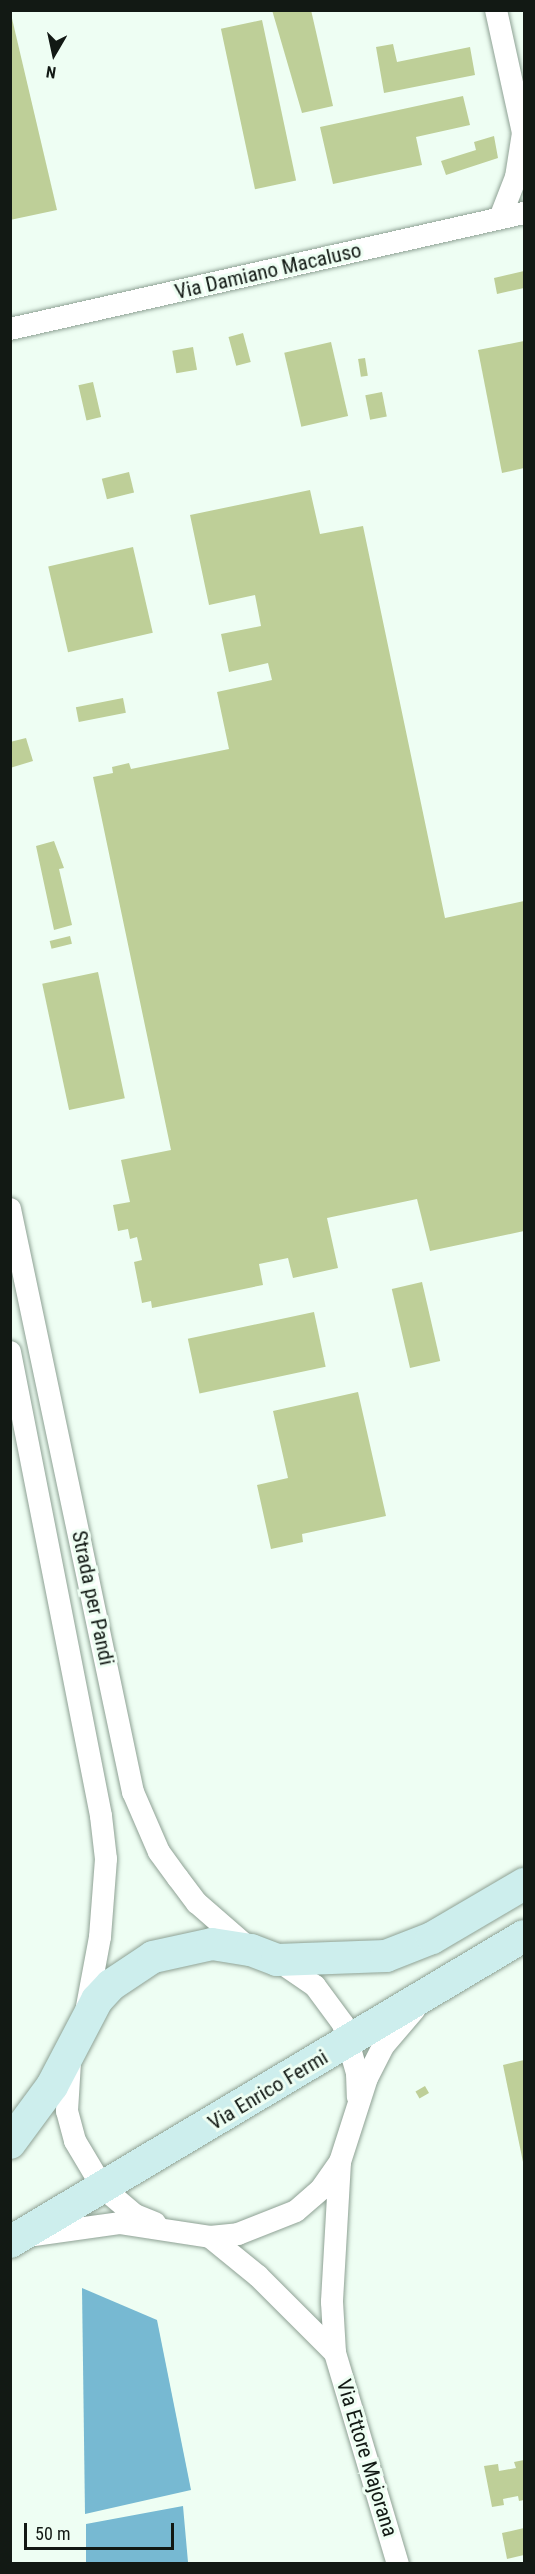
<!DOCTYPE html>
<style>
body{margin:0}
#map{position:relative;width:535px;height:2574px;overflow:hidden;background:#eefef3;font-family:"Roboto Condensed",sans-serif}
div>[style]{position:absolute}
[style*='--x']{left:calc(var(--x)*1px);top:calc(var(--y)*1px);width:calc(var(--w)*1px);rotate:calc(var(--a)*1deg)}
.water>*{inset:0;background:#77b9d2}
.building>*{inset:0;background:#becf98;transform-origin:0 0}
.roads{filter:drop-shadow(0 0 2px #8ea194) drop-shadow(0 0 2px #8ea194)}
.street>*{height:22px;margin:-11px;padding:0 11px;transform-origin:11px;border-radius:11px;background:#fff}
.secondary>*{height:32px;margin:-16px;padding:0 16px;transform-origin:16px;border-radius:16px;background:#cdeeed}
span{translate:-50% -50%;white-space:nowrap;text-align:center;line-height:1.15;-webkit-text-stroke:6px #eefef3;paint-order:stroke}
.street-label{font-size:21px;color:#121914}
.frame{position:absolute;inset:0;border:12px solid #121914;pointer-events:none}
.north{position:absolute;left:24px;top:24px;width:60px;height:60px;-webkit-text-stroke:4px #eefef3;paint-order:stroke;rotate:189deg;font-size:16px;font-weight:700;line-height:24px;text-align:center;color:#121914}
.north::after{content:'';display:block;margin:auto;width:21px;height:27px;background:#121914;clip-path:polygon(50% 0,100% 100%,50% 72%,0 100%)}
.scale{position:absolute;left:24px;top:2523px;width:150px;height:27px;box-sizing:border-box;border:3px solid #121914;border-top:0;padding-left:8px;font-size:18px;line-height:21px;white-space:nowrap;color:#121914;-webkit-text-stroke:4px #eefef3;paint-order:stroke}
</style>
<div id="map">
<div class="water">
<i style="clip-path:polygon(82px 2288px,157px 2320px,191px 2490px,85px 2514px)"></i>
<i style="clip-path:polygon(183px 2506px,188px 2562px,194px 2563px,86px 2563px,86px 2524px)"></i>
</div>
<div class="building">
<i style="clip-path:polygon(10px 10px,57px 210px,10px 220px)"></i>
<i style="clip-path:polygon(272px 10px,311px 10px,333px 106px,302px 113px)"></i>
<i style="left:262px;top:20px;width:164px;height:42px;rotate:78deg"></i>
<i style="clip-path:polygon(393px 44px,397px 62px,470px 47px,475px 75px,384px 93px,376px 47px)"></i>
<i style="clip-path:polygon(463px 96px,470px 125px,416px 137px,422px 165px,333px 184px,320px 127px)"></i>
<i style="clip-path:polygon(494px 136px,498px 158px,446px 175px,441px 161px,476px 150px,474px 142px)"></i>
<i style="clip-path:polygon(524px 271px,524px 288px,497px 294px,494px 278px)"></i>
<i style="left:243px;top:333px;width:30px;height:15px;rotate:75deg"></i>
<i style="clip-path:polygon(524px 341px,524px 468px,502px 473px,478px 350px)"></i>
<i style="left:331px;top:342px;width:76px;height:48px;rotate:77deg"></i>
<i style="left:193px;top:347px;width:23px;height:21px;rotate:80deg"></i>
<i style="left:365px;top:358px;width:18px;height:7px;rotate:81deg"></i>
<i style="left:93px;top:382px;width:36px;height:15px;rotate:77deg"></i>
<i style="left:382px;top:392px;width:25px;height:17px;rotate:79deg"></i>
<i style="left:129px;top:472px;width:21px;height:28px;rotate:76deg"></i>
<i style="clip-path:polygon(310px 490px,320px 534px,363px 526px,445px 918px,524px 901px,524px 1231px,430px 1251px,417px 1199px,327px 1218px,338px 1268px,293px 1278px,288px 1258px,259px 1264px,263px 1285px,152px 1308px,151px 1301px,142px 1303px,134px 1262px,142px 1260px,137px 1237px,130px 1239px,128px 1229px,118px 1231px,113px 1205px,130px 1202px,121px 1160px,171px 1150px,93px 777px,113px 773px,112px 767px,129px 763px,131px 769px,229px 749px,217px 692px,272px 680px,268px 663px,229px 672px,221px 634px,261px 626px,255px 595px,209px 605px,190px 515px)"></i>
<i style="left:133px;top:547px;width:88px;height:87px;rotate:77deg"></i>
<i style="left:123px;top:698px;width:15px;height:48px;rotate:79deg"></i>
<i style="clip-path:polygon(26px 738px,33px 761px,10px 768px,10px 742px)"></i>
<i style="clip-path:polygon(54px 841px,64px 868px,59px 869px,72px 925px,54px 930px,36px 846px)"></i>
<i style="left:70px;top:936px;width:8px;height:21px;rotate:76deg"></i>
<i style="left:98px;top:972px;width:129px;height:57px;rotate:78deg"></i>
<i style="left:422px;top:1282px;width:81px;height:31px;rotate:77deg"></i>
<i style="left:314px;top:1312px;width:56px;height:129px;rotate:78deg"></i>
<i style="clip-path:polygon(358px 1392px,386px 1516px,302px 1534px,303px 1542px,271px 1549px,257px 1485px,288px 1478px,273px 1411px)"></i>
<i style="clip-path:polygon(524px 2060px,524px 2162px,523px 2162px,503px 2065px)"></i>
<i style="left:425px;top:2086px;width:8px;height:11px;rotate:60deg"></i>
<i style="clip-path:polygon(524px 2460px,524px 2500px,519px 2501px,518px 2496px,503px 2499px,504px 2505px,492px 2507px,484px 2466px,498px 2464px,499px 2471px,516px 2468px,514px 2462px)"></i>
<i style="clip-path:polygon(524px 2528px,524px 2555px,507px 2559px,502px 2533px)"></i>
</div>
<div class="roads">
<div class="street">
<i style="--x:496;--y:10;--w:126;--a:77.6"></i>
<i style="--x:523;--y:133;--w:45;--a:99"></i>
<i style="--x:516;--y:177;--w:44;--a:111.3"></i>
<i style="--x:10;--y:329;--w:527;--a:-12.72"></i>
<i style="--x:10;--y:1209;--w:596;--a:78.09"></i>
<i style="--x:133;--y:1792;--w:65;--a:66.6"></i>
<i style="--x:159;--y:1852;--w:32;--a:54"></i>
<i style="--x:178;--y:1878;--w:31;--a:53"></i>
<i style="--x:197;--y:1903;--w:72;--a:41"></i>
<i style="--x:10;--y:1352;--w:473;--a:78.9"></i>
<i style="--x:101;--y:1816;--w:43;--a:83.4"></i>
<i style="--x:106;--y:1859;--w:78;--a:94.4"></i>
<i style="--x:100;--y:1937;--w:76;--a:100.6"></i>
<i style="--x:277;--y:1960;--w:46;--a:34.4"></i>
<i style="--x:315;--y:1986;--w:47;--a:53.6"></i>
<i style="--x:343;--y:2024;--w:51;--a:74.1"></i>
<i style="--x:357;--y:2073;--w:24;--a:88"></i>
<i style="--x:70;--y:2062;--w:49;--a:93.5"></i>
<i style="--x:67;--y:2111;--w:31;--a:75"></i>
<i style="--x:75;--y:2141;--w:55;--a:59.2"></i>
<i style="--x:103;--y:2188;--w:42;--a:40.2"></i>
<i style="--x:135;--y:2215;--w:22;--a:22"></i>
<i style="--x:340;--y:2162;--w:140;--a:93.3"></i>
<i style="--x:332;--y:2302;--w:51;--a:86.6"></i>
<i style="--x:335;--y:2353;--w:220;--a:73.4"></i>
<i style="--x:34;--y:2235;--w:86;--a:-8"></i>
<i style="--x:119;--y:2223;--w:92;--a:8.7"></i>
<i style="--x:210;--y:2237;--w:28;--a:-6"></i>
<i style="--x:238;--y:2234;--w:62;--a:-21.6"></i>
<i style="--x:296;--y:2211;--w:33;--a:-41"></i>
<i style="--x:321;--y:2189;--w:33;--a:-55"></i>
<i style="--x:340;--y:2162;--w:88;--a:-72.2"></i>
<i style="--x:367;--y:2078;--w:37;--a:-63"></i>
<i style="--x:384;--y:2045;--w:46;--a:-49.4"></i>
<i style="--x:210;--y:2237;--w:62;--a:39.1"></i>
<i style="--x:258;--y:2276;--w:109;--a:45"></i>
</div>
<div class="secondary">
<i style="--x:10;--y:2143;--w:71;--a:-53.6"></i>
<i style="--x:52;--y:2086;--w:97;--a:-62.4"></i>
<i style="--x:97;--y:2000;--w:21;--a:-47"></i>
<i style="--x:111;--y:1985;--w:50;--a:-33.7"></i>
<i style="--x:153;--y:1957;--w:60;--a:-12.4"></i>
<i style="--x:212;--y:1944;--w:39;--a:9"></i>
<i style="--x:251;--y:1950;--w:28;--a:21"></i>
<i style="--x:277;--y:1960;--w:109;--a:-2.1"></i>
<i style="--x:386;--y:1956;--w:49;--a:-21.4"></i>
<i style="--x:432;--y:1938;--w:107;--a:-30.4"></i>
<i style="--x:10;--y:2242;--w:598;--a:-30.77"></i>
</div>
</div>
<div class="street-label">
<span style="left:268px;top:271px;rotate:-13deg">Via Damiano Macaluso</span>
<span style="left:93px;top:1598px;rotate:78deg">Strada per Pandi</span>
<span style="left:268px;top:2090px;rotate:-31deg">Via Enrico Fermi</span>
<span style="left:367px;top:2458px;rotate:73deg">Via Ettore Majorana</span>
</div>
<div class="frame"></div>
<div class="north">N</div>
<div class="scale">50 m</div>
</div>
